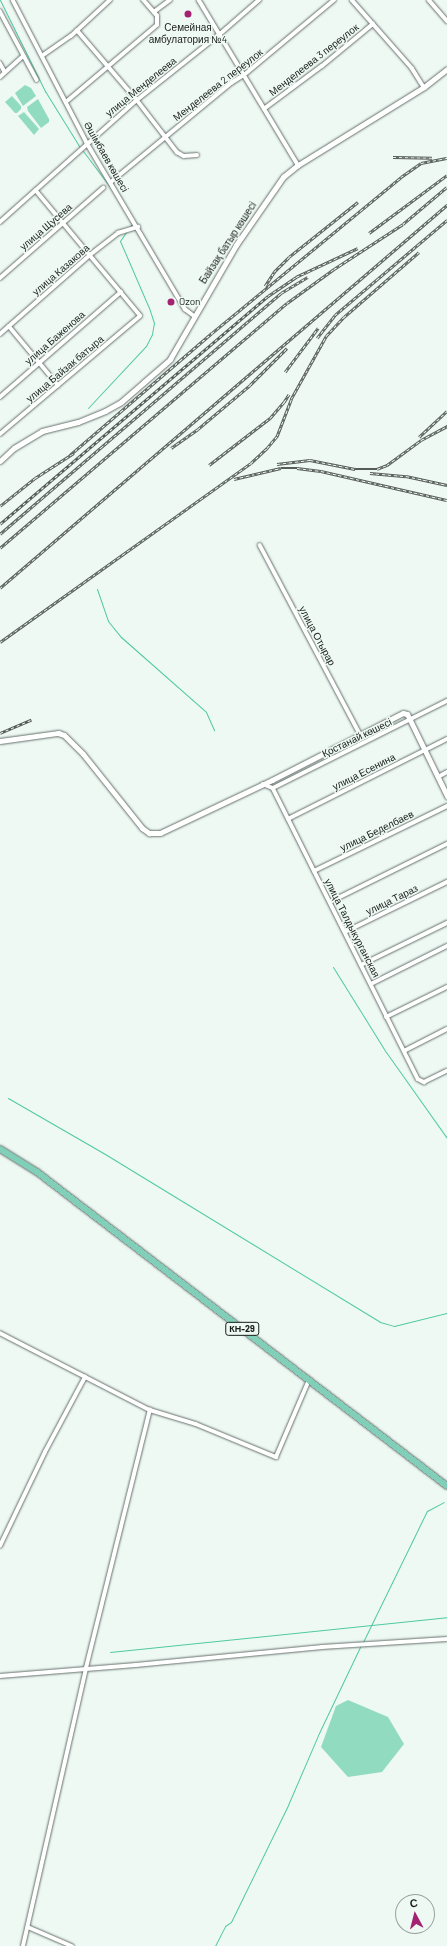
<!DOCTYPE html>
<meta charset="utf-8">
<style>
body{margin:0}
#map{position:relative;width:447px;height:1946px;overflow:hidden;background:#eef9f4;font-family:Barlow,sans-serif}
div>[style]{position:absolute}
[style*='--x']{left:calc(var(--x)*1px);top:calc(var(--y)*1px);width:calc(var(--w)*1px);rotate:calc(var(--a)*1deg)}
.green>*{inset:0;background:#91dcc0}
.stream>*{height:1px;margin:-0.5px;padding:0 0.5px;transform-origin:0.5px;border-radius:0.5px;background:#50c9a2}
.roads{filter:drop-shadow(0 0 1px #66706c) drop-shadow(0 0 1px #66706c)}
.street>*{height:3.5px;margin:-1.75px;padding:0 1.75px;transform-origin:1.75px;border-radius:1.75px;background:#fff}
.secondary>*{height:5px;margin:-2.5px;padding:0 2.5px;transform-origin:2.5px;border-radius:2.5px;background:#fff}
.primary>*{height:6px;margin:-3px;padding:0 3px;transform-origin:3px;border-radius:3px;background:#81cfb8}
.rail>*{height:2.5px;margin-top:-1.25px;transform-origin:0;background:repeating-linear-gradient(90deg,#eef9f4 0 3px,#565c59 0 6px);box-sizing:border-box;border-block:1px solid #565c59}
.dots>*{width:11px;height:11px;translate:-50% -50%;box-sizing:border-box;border:2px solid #eef9f4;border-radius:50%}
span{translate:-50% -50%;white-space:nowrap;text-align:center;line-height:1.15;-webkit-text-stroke:3px #eef9f4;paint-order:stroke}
.shield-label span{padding:1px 3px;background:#eef9f4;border:1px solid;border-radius:3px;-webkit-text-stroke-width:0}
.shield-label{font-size:9px;color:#191d1b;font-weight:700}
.poi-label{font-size:10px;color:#191d1b}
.left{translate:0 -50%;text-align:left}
.street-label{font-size:10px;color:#191d1b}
.north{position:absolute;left:395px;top:1894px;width:40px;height:40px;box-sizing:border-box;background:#eef9f4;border:1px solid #99a19d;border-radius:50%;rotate:353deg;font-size:11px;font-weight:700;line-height:16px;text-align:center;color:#191d1b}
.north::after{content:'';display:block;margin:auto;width:14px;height:18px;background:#a32272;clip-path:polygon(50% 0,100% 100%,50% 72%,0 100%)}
</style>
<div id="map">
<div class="green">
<i style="clip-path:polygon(25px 85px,31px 88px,36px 96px,23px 106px,15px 93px)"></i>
<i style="clip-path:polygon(12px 96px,21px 106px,21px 109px,17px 113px,15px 113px,5px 102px)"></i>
<i style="clip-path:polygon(38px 99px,49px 119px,49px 122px,41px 128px,28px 111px,27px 107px)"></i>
<i style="clip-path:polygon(24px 112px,39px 129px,34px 135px,18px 116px)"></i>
<i style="clip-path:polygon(348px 1700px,388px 1717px,404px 1744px,382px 1772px,348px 1777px,321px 1747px,336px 1706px)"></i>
</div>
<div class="stream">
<i style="--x:0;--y:0;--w:102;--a:63.7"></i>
<i style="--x:45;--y:91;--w:68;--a:58.2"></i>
<i style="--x:83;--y:151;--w:51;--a:52.9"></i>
<i style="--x:129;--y:228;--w:5;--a:-53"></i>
<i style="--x:132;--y:224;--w:6;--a:-108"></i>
<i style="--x:88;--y:408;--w:85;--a:-46.9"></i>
<i style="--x:146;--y:346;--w:13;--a:-63"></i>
<i style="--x:152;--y:334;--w:11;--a:-80"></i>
<i style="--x:154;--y:323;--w:16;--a:-108"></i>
<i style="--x:149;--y:308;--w:73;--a:-113.4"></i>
<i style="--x:120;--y:241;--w:11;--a:-56"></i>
<i style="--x:97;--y:589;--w:34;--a:71"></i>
<i style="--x:108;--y:621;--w:21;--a:51"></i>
<i style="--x:121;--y:637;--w:113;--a:41.4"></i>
<i style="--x:206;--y:712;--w:20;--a:66"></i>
<i style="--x:333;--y:967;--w:100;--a:58.1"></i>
<i style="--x:386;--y:1052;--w:105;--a:54.7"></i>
<i style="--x:8;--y:1098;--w:112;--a:30"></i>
<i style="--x:105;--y:1154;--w:322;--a:31.4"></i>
<i style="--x:380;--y:1322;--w:15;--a:16"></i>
<i style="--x:394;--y:1326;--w:55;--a:-13.8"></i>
<i style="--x:363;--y:1642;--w:146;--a:-64"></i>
<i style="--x:427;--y:1511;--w:19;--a:-28"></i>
<i style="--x:110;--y:1652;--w:339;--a:-5.9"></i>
<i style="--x:215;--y:1946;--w:22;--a:-63"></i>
<i style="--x:225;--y:1926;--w:7;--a:-34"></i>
<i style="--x:231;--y:1922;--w:130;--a:-64"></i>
<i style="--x:288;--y:1805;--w:78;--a:-66.7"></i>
<i style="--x:319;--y:1733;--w:98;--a:-64.5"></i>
</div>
<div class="roads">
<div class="street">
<i style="--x:13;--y:0;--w:161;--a:62.6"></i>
<i style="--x:87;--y:143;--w:193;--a:59.4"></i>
<i style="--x:185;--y:309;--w:10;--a:37"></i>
<i style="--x:199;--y:0;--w:192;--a:59"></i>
<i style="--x:352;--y:0;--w:91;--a:48.6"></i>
<i style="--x:412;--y:68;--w:22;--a:58"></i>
<i style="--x:429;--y:0;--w:28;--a:49"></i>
<i style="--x:0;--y:11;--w:78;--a:61.8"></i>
<i style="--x:154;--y:12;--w:20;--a:-37"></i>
<i style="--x:77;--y:30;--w:92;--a:49.4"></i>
<i style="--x:137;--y:100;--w:66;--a:52.4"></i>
<i style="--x:177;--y:152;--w:8;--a:30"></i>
<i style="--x:184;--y:156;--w:13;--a:-4"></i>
<i style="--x:42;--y:56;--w:35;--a:-35"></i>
<i style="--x:71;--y:36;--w:53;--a:-42.7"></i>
<i style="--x:0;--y:63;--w:10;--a:61"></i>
<i style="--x:0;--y:77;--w:31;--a:-42"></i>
<i style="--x:66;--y:102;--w:119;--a:-40.2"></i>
<i style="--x:157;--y:25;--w:9;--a:-90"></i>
<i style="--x:157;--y:16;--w:21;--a:-131"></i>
<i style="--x:264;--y:109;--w:72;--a:-36.6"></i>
<i style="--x:322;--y:66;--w:66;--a:-39.5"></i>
<i style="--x:111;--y:182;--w:156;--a:-39.5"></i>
<i style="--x:231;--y:83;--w:15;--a:-32"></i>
<i style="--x:244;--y:75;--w:117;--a:-39.8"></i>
<i style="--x:0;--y:222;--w:183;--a:-41.7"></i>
<i style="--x:137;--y:100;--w:106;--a:-38.5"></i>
<i style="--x:220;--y:34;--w:52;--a:-41.1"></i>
<i style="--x:0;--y:278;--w:137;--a:-41.1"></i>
<i style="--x:9;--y:326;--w:77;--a:50.3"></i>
<i style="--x:0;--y:334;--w:120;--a:-41.3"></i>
<i style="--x:90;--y:255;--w:36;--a:-38"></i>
<i style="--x:118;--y:233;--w:21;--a:-17"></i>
<i style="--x:0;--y:397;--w:160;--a:-41"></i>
<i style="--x:0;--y:434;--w:183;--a:-40.1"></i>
<i style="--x:140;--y:316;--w:163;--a:-129.8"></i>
<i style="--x:260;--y:545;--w:214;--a:62.1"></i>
<i style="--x:438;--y:777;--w:10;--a:-29"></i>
<i style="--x:263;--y:784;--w:11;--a:22"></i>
<i style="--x:273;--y:788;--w:325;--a:63.5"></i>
<i style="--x:418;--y:1079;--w:7;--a:27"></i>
<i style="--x:424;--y:1082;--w:25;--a:-26"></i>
<i style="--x:273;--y:788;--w:195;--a:-26.6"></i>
<i style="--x:288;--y:819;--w:178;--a:-26.7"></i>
<i style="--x:314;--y:871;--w:148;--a:-26"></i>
<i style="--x:330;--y:902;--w:131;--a:-26.4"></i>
<i style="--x:345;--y:932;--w:114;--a:-26.1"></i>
<i style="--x:361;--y:965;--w:96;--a:-26"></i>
<i style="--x:371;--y:984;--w:85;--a:-26.6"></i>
<i style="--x:386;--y:1017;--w:68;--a:-26.2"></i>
<i style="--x:404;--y:1051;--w:48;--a:-27.1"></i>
<i style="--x:0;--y:1333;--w:169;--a:27.2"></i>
<i style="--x:150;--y:1410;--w:48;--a:16.9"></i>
<i style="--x:196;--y:1424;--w:87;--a:22.4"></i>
<i style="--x:276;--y:1457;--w:84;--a:-66.8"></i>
<i style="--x:0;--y:1546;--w:104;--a:-64.4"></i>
<i style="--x:45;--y:1452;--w:85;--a:-61.9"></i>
<i style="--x:0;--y:1676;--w:136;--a:-4.6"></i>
<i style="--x:136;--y:1665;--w:187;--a:-5.5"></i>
<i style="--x:322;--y:1647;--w:125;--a:-3.7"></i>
<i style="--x:28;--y:1927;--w:48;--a:23.4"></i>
<i style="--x:23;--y:1946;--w:285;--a:-77.2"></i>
<i style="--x:86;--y:1668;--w:266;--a:-76.1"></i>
</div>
<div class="secondary">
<i style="--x:0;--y:461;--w:19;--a:-43"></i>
<i style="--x:14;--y:448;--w:33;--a:-31"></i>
<i style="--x:42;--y:431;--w:37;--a:-14"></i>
<i style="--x:78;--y:422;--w:29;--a:-22"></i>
<i style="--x:105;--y:411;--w:18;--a:-29"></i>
<i style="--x:121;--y:402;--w:30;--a:-41"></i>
<i style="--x:144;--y:382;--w:35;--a:-41"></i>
<i style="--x:170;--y:359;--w:132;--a:-59.9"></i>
<i style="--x:236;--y:245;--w:83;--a:-55.3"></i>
<i style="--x:283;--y:177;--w:19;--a:-39"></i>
<i style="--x:298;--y:165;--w:148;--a:-31.8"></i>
<i style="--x:424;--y:87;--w:29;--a:-38"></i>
<i style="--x:0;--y:741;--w:59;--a:-7.9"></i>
<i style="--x:58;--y:733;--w:6;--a:18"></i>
<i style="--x:64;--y:735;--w:27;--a:45"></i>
<i style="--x:83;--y:754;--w:95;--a:51.4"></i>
<i style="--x:142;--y:828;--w:9;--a:36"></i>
<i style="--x:149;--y:833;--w:11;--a:0"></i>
<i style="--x:160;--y:833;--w:124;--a:-25.3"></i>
<i style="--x:272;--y:780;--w:147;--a:-27.1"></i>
<i style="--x:403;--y:713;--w:4;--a:14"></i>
<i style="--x:407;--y:714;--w:7;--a:63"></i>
<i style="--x:410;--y:720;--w:85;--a:64"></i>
</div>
<div class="primary">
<i style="--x:0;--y:1149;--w:44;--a:31.9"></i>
<i style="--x:37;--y:1172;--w:516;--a:37.45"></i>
</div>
</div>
<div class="rail">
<i style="--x:393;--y:157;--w:39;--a:1"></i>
<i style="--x:369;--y:233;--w:97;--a:-36.6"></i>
<i style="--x:265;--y:286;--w:17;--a:-57"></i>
<i style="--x:274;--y:272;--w:21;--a:-45"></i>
<i style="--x:289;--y:257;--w:88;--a:-38.6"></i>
<i style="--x:317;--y:338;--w:29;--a:-52"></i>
<i style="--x:335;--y:315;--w:147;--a:-40.3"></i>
<i style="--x:285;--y:372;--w:55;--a:-53.1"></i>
<i style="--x:419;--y:437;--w:38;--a:-43"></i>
<i style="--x:171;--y:448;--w:33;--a:-35"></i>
<i style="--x:198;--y:429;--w:68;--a:-40.2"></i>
<i style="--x:250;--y:385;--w:52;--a:-45"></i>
<i style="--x:70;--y:455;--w:187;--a:-40.7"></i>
<i style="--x:212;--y:333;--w:245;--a:-39.5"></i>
<i style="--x:401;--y:177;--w:24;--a:-35"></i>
<i style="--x:421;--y:163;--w:26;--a:-11"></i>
<i style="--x:277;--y:464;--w:33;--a:-7"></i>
<i style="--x:310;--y:460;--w:46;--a:11.3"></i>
<i style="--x:355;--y:469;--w:22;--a:0"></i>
<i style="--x:377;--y:469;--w:11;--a:-22"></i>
<i style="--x:387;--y:465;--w:42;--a:-36.3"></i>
<i style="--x:421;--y:440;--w:30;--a:-28"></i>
<i style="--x:209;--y:465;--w:77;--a:-37.6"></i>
<i style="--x:270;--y:418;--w:21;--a:-49"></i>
<i style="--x:284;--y:402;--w:9;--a:-58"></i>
<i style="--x:370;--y:473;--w:36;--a:5"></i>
<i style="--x:406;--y:476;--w:42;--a:12.4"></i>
<i style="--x:234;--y:479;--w:48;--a:-13.2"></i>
<i style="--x:281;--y:468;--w:16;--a:0"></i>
<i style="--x:297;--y:468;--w:24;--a:7"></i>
<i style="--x:321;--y:471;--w:129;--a:13"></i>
<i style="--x:0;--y:506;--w:45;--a:-38.7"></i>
<i style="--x:35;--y:478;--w:46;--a:-32.7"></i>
<i style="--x:0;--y:524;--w:352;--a:-40.4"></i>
<i style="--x:268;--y:296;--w:34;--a:-34"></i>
<i style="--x:296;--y:277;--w:68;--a:-25.1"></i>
<i style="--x:0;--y:534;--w:370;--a:-40.6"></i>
<i style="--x:281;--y:293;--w:31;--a:-31"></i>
<i style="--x:0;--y:548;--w:377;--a:-40.5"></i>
<i style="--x:287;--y:303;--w:58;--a:-35.9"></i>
<i style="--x:334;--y:269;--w:82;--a:-33.1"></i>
<i style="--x:403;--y:224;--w:57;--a:-40.1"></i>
<i style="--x:0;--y:588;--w:589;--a:-40.59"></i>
<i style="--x:0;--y:642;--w:308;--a:-35.5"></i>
<i style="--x:251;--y:463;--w:22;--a:-43"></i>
<i style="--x:267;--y:448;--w:16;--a:-50"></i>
<i style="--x:277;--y:436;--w:40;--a:-69"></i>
<i style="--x:291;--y:399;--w:72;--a:-60.9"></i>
<i style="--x:326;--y:336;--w:26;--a:-47"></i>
<i style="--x:344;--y:317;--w:99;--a:-40.9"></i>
<i style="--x:0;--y:733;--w:34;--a:-23"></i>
</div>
<div class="dots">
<i style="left:188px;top:14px;background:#a32272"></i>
<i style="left:171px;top:302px;background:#a32272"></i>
</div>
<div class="shield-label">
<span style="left:242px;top:1329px">КН-29</span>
</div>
<div class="poi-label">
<span style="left:188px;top:33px">Семейная<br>амбулатория №4</span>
<span class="left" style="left:179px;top:302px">Ozon</span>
</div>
<div class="street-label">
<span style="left:314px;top:60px;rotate:-38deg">Менделеева 3 переулок</span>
<span style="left:218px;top:85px;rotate:-38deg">Менделеева 2 переулок</span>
<span style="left:141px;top:87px;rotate:-39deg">улица Менделеева</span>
<span style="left:106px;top:157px;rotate:60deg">Әшімбаев көшесі</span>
<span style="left:46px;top:227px;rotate:-41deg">улица Щусева</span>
<span style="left:228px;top:243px;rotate:-57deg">Байзақ батыр көшесі</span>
<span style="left:61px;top:270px;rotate:-41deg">улица Казакова</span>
<span style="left:55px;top:338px;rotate:-41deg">улица Баженова</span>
<span style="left:65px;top:369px;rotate:-40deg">улица Байзак батыра</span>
<span style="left:317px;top:636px;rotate:62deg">улица Отырар</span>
<span style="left:357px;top:738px;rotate:-26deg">Қостанай көшесі</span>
<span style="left:364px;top:772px;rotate:-27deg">улица Есенина</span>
<span style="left:377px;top:831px;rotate:-26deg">улица Беделбаев</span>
<span style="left:392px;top:900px;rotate:-26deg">улица Тараз</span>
<span style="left:352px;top:928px;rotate:63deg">улица Талдыкурганская</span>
</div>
<div class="north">С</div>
</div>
